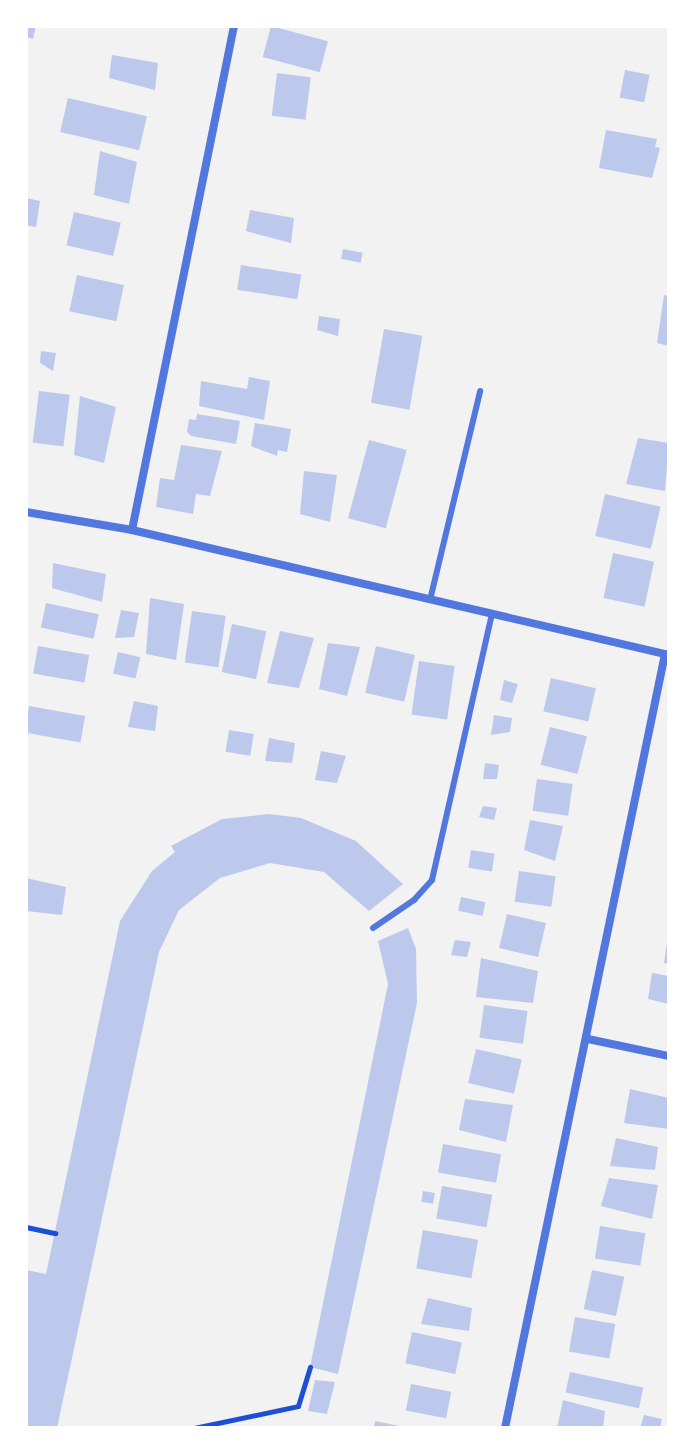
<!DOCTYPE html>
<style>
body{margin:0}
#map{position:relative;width:695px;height:1454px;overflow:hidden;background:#f2f2f2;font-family:Mulish,sans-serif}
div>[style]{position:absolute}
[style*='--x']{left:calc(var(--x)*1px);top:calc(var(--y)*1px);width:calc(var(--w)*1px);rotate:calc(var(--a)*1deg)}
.building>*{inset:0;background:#bdc9ec;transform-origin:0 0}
.path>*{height:5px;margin:-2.5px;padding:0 2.5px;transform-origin:2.5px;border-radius:2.5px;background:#1d4ed8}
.service>*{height:6px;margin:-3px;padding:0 3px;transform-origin:3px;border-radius:3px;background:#5277de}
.minor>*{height:8px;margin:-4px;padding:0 4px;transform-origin:4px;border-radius:4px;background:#5277de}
span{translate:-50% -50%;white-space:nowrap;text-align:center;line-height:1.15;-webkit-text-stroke:7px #fff;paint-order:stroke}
.frame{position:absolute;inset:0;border:28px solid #fff;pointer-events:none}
</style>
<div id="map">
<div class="building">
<i style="clip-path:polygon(26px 26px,36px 26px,33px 39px,26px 37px)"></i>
<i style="left:271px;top:26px;width:59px;height:32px;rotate:15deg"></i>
<i style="clip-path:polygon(112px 55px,158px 63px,155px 90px,109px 78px)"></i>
<i style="left:625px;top:70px;width:25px;height:28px;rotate:11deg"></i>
<i style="left:277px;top:73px;width:34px;height:43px;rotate:7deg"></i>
<i style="left:68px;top:98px;width:81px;height:35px;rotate:13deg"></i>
<i style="clip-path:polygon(606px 130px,657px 139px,655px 147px,660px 148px,652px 178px,599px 168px)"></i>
<i style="clip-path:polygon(100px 151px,137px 162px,129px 204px,94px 195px)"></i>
<i style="clip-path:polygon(26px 198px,40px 201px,36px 227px,26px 225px)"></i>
<i style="clip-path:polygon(250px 210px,294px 218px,291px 243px,246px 231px)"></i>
<i style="left:74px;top:212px;width:48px;height:34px;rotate:13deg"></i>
<i style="left:343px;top:249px;width:20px;height:10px;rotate:11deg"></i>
<i style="left:241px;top:265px;width:61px;height:25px;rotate:9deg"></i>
<i style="left:77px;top:275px;width:48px;height:37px;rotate:12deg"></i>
<i style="clip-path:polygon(664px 295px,669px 296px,669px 346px,657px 343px)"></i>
<i style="clip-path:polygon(319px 316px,340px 319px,338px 336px,317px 330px)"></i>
<i style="left:384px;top:329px;width:39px;height:75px;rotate:10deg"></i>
<i style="clip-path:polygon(41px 351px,56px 353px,53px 371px,40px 363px)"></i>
<i style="clip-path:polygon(249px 377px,270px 381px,264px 420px,199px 406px,201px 381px,247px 389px)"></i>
<i style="left:39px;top:391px;width:31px;height:52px;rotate:7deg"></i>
<i style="clip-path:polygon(80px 396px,116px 407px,104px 463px,74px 455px)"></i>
<i style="clip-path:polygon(197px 414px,240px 421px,236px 444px,191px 436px,187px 432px,189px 419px,196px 420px)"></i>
<i style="clip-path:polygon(255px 423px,291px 429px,287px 452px,278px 450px,277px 456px,251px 446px)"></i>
<i style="clip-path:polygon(638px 438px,669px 443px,665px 491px,626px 484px)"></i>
<i style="left:369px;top:440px;width:39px;height:81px;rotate:15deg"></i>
<i style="clip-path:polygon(181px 445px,222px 451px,210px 496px,196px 494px,193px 514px,156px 507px,160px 478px,174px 480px)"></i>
<i style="clip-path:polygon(304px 471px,337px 475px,330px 522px,300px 514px)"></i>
<i style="left:605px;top:494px;width:57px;height:43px;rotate:13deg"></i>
<i style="left:613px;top:553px;width:42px;height:46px;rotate:12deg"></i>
<i style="clip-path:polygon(53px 563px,106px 574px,102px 602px,52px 588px)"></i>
<i style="clip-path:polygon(150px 598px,184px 604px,176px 660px,146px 654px)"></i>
<i style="left:46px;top:603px;width:54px;height:25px;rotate:12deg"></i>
<i style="clip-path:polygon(121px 610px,139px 613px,134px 637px,115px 638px)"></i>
<i style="left:192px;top:611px;width:34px;height:52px;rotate:8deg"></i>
<i style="left:232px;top:624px;width:35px;height:49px;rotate:12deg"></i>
<i style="clip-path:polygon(280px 631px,314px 638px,299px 688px,267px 683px)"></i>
<i style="clip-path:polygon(328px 643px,360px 647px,347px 696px,319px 689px)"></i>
<i style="left:38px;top:646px;width:52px;height:28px;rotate:10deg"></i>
<i style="left:376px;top:646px;width:40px;height:48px;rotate:13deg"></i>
<i style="left:118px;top:652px;width:23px;height:22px;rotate:13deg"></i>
<i style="left:419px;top:661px;width:36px;height:54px;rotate:8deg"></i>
<i style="left:551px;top:678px;width:46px;height:34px;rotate:13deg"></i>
<i style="clip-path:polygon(504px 680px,518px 684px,512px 703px,500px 700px)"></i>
<i style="clip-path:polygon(134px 701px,158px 706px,155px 731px,128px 727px)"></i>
<i style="left:29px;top:706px;width:57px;height:27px;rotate:10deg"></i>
<i style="clip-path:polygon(494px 715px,512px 718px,510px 732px,491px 735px)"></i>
<i style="left:550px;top:727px;width:38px;height:39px;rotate:14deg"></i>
<i style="left:229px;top:730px;width:25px;height:22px;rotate:9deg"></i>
<i style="clip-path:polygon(269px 738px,295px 743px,292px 763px,265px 761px)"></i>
<i style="clip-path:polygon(321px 751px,346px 756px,337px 783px,315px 780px)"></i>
<i style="clip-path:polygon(485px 763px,499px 765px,497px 779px,483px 779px)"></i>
<i style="left:537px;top:779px;width:36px;height:32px;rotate:8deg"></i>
<i style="clip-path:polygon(483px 806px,497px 808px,494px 820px,479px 817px)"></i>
<i style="clip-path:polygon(269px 814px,301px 818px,356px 841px,403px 884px,369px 911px,324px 872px,270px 863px,220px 878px,179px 910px,159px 952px,57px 1428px,26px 1428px,26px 1270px,46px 1274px,120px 921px,152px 871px,175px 852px,171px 846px,222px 819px)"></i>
<i style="clip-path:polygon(530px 820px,563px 826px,555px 861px,524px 850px)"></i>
<i style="left:471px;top:850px;width:24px;height:18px;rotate:9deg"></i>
<i style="left:519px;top:871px;width:37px;height:31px;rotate:8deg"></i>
<i style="clip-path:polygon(26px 878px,66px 887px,62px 915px,26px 911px)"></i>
<i style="left:461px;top:897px;width:25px;height:14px;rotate:12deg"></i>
<i style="left:507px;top:914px;width:40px;height:35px;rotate:13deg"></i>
<i style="clip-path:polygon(408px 928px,416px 949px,417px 1003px,338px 1374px,310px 1367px,388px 984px,378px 941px)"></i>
<i style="clip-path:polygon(455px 940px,471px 942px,467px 957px,451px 955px)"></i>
<i style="clip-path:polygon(667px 942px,669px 942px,669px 964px,664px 963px)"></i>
<i style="clip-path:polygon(481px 958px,538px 971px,533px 1003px,476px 997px)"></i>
<i style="clip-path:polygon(652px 973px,669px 976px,669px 1004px,648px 999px)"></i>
<i style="left:484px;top:1005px;width:44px;height:33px;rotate:8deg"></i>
<i style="left:476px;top:1049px;width:47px;height:35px;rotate:13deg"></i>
<i style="clip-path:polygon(630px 1089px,669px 1098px,669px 1129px,624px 1123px)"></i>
<i style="clip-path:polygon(465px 1099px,513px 1105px,506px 1142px,459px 1130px)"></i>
<i style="clip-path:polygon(616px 1138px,658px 1147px,655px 1170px,610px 1166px)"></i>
<i style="left:443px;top:1144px;width:59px;height:29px;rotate:10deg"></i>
<i style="clip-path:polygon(609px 1178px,658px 1185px,652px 1219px,601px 1206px)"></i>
<i style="left:442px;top:1186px;width:51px;height:33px;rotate:10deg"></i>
<i style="left:423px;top:1191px;width:12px;height:11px;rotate:9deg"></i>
<i style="left:600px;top:1226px;width:46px;height:33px;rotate:9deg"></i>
<i style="left:423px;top:1230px;width:56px;height:39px;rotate:10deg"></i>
<i style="left:592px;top:1270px;width:33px;height:40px;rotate:12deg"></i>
<i style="clip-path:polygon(428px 1298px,472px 1308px,469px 1331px,421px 1324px)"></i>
<i style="left:575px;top:1317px;width:41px;height:35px;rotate:10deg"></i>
<i style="left:412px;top:1332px;width:51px;height:32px;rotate:12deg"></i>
<i style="left:570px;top:1372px;width:75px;height:21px;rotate:12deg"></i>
<i style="clip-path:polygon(315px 1380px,335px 1382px,327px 1414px,308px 1411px)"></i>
<i style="left:411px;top:1384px;width:41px;height:27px;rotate:11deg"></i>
<i style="clip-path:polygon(563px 1400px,605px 1411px,603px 1428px,557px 1428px)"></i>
<i style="clip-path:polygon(644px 1415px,662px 1419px,660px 1428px,640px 1428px)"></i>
<i style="clip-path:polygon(375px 1421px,404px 1427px,404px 1428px,374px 1428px)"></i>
</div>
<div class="path">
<i style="--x:26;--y:1227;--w:30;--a:12"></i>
<i style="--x:194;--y:1428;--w:106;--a:-11.9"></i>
<i style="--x:298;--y:1406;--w:41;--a:-72.9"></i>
</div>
<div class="service">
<i style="--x:430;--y:600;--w:215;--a:-76.5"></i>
<i style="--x:373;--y:928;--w:50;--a:-34.3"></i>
<i style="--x:414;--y:900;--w:27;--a:-48"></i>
<i style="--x:432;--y:880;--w:273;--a:-77.3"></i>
</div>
<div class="minor">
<i style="--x:26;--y:512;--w:108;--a:9.6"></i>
<i style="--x:132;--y:530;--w:551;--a:13.1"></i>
<i style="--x:132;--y:530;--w:514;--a:-78.56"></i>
<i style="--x:588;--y:1039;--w:83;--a:11.9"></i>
<i style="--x:505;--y:1428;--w:790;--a:-78.32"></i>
</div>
<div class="frame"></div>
</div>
